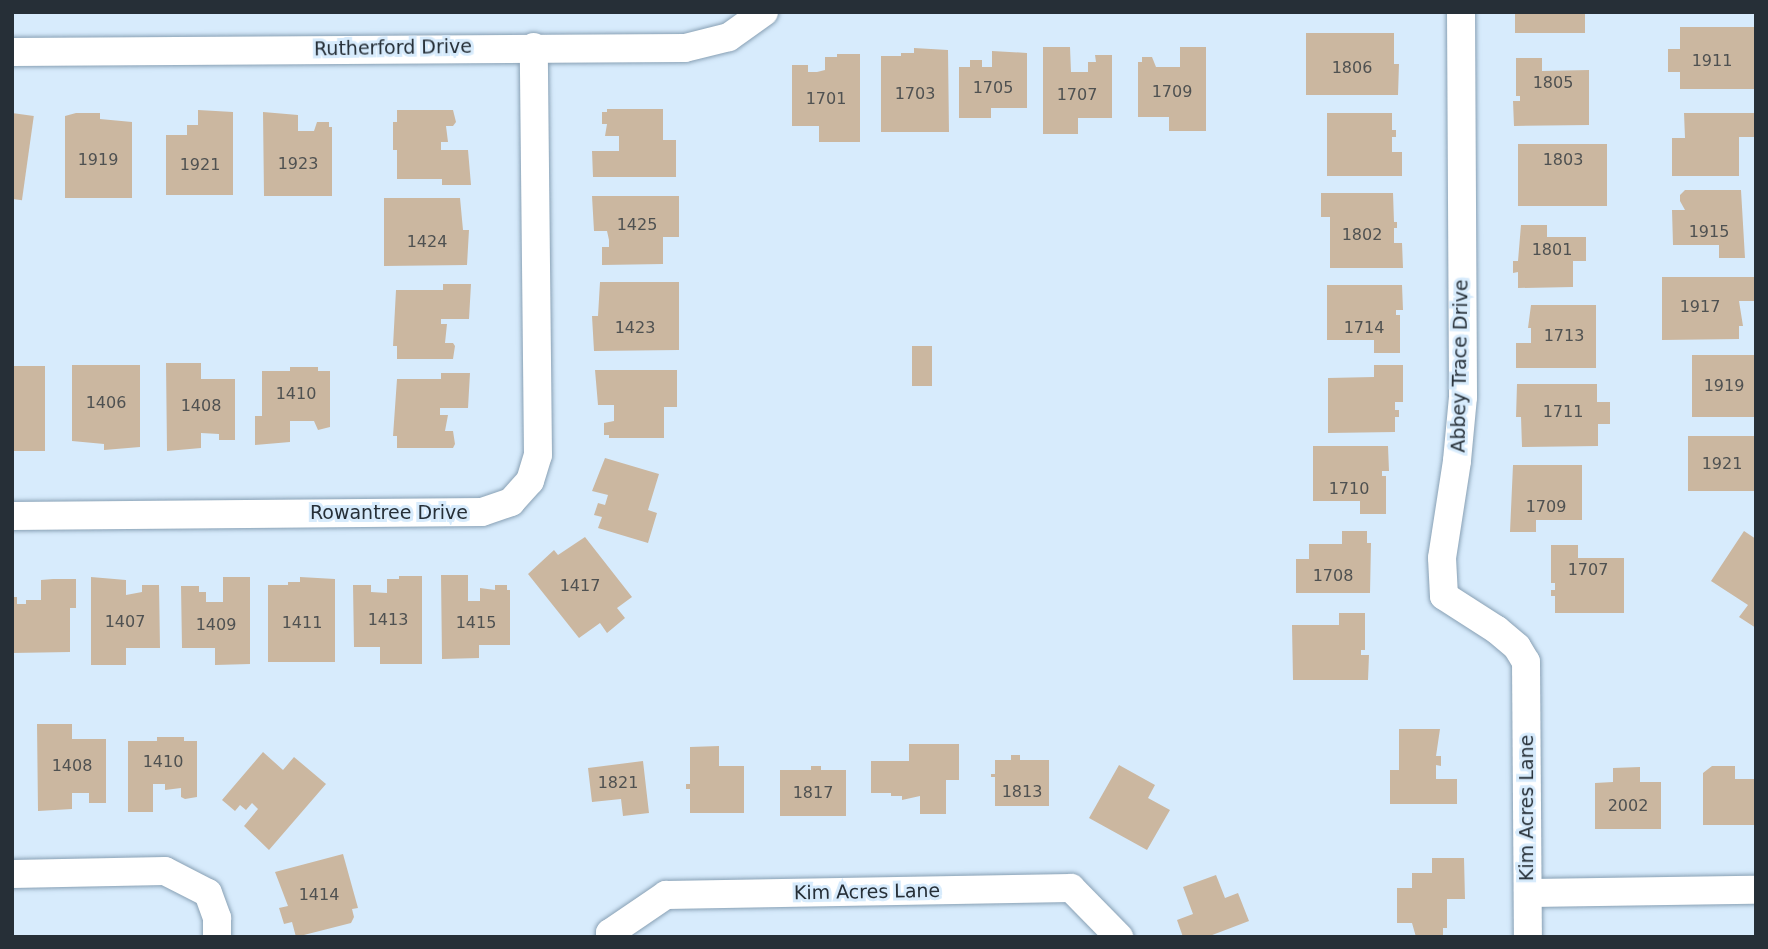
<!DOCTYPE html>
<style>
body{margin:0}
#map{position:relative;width:1768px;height:949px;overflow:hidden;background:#d7ebfc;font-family:"DejaVu Sans",sans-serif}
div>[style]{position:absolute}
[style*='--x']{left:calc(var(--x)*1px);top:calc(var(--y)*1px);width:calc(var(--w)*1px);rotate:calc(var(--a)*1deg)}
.building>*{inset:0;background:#cbb7a0;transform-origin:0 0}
.roads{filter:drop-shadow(0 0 2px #88a0b4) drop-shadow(0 0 2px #88a0b4)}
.street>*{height:28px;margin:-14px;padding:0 14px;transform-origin:14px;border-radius:14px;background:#fff}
span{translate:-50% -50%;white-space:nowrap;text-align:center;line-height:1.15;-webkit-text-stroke:6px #d7ebfc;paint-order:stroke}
.number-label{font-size:16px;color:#4f5151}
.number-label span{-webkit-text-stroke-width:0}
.street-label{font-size:19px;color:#262f37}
.frame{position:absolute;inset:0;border:14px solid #262f37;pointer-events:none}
</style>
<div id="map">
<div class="building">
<i style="left:1515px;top:12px;width:70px;height:21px"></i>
<i style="clip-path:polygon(1680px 27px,1756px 27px,1756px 89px,1680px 89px,1680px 72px,1668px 72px,1668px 49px,1680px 49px)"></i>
<i style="clip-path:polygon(1306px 33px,1394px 33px,1394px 64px,1399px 64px,1398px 95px,1306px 95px)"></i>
<i style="clip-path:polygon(1043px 47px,1070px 47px,1071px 72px,1088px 72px,1088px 62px,1096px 62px,1095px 55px,1112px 55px,1112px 118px,1078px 118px,1078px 134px,1043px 134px)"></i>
<i style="clip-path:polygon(1180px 47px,1206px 47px,1206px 131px,1169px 131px,1169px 117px,1138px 117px,1138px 62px,1142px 62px,1142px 57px,1152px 57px,1156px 67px,1180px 67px)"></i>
<i style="clip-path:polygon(914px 48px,948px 50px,949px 132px,881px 132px,881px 56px,901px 56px,901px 53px,914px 53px)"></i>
<i style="clip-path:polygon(992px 51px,1027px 53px,1027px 108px,991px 108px,991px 118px,959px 118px,959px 67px,970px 67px,970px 60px,982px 60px,982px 67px,992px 67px)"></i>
<i style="clip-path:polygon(837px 54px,860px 54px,860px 142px,819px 142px,819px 126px,792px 126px,792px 65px,808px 65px,808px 72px,817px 72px,825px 70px,825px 57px,837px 57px)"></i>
<i style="clip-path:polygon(1516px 58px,1542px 58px,1542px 71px,1589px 70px,1589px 125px,1514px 126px,1513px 101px,1520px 101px,1520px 96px,1516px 96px)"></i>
<i style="clip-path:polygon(607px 109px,663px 109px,663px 140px,676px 140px,676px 177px,593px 177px,592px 151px,619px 151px,619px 136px,605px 136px,607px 124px,602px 124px,602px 112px,607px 112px)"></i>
<i style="clip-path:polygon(198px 110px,233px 112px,233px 195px,166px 195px,166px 135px,187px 135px,187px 125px,198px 125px)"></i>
<i style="clip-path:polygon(397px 110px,453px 110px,456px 122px,453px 126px,446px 126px,448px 142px,441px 142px,441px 150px,468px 150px,471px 185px,442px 185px,442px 179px,397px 179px,397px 150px,393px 150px,393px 122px,397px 122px)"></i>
<i style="clip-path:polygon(263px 112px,298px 115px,298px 131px,314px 131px,317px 122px,329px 122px,329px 127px,332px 127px,332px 196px,264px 196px)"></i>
<i style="left:12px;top:113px;width:22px;height:85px;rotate:8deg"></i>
<i style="clip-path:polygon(76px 113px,100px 113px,100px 119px,132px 122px,132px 198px,65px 198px,65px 116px)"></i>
<i style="clip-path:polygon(1327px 113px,1392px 113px,1392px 130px,1396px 130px,1396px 137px,1392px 137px,1392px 152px,1402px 152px,1402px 176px,1327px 176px)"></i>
<i style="clip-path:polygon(1684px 113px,1756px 113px,1756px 137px,1739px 137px,1739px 176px,1672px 176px,1672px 138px,1685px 138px)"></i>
<i style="left:1518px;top:144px;width:89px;height:62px"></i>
<i style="clip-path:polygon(1685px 190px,1741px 190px,1745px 258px,1719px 258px,1719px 245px,1673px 245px,1672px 210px,1685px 210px,1680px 201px,1680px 195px)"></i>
<i style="clip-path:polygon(1321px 193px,1393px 193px,1394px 222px,1397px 222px,1397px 228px,1394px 228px,1394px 243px,1402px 243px,1403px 268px,1330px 268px,1330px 217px,1321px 217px)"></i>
<i style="clip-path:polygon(592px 196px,679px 196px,679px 237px,663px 237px,663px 264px,602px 265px,602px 247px,609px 247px,609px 240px,607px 231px,594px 231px)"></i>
<i style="clip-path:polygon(384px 198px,460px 198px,463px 230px,469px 230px,467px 265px,384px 266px)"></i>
<i style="clip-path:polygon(1521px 225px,1547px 225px,1547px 237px,1586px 237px,1586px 261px,1573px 261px,1573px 287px,1518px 288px,1518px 272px,1513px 273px,1513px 261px,1518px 261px)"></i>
<i style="clip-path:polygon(1662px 277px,1756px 277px,1756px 301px,1739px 301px,1743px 326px,1739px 326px,1739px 339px,1662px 340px)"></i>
<i style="clip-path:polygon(600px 282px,679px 282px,679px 350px,594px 351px,592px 316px,598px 316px)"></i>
<i style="clip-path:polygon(443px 284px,471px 284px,469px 319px,441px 319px,441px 324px,447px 324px,445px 343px,453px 343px,455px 346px,453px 359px,397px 359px,397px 346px,393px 346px,396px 290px,443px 290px)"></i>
<i style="clip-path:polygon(1327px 285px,1402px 285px,1403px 310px,1396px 310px,1396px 315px,1400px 315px,1400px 353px,1374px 353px,1374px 340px,1327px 340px)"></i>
<i style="clip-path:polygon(1531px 305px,1596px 305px,1596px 368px,1516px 368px,1516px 343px,1531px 343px,1531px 328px,1528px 328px)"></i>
<i style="left:912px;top:346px;width:20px;height:40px"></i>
<i style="left:1692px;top:355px;width:64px;height:62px"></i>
<i style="clip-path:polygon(166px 363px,201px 363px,201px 379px,235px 379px,235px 440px,219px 440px,219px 434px,201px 433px,201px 448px,167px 451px)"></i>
<i style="clip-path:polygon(72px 365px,140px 365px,140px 447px,104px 450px,104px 444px,72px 441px)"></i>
<i style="clip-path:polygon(1374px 365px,1403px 365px,1403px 402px,1395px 402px,1395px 410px,1399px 410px,1399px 417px,1395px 417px,1395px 432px,1328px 433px,1328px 378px,1374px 377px)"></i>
<i style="left:12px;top:366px;width:33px;height:85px"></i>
<i style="clip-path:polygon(290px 367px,318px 367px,318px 371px,330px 371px,330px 427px,318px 430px,314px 421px,290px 421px,290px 442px,255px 445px,255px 416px,262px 416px,262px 371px,290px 371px)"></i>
<i style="clip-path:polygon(595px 370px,677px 370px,677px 407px,664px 407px,664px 438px,609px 438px,609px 435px,604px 435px,604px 423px,614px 421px,614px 405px,598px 405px)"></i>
<i style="clip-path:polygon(441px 373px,470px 373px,468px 408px,440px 408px,440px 415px,448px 415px,445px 431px,453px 431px,455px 444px,453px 448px,397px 448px,397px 436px,393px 436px,397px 379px,441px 379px)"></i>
<i style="clip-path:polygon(1517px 384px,1597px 384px,1597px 402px,1610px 402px,1610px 424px,1598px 424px,1598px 446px,1522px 447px,1521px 417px,1516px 417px)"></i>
<i style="left:1688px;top:436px;width:68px;height:55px"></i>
<i style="clip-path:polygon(1313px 446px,1388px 446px,1389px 471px,1382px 471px,1382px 476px,1386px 476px,1386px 514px,1360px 514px,1360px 501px,1313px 501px)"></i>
<i style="clip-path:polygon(605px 458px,659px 474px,648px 510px,657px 513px,648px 543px,598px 528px,602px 517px,594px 515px,598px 503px,605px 505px,608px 495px,592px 491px)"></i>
<i style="clip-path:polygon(1513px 465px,1582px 465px,1582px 520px,1536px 520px,1536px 532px,1510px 532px)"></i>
<i style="clip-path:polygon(1342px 531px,1367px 531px,1367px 543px,1371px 543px,1370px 593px,1296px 593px,1296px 559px,1309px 559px,1309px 544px,1342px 544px)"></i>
<i style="clip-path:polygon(1744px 531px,1756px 539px,1756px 628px,1739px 617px,1748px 605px,1711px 581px)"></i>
<i style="clip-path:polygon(585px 537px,632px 597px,617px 608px,625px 618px,607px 633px,600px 623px,579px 638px,528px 574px,554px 550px,558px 555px)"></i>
<i style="clip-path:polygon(1551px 545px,1578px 545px,1578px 558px,1624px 558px,1624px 613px,1555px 613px,1555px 596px,1551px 596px,1551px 590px,1555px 590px,1555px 583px,1551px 583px)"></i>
<i style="clip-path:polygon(441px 575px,468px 575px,468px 601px,480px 601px,480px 588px,495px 590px,495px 585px,507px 585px,507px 590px,510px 590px,510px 645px,479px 645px,479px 658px,442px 659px)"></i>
<i style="clip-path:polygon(399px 576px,422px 576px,422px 664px,380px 664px,380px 647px,354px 647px,353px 585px,371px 585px,371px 592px,387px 593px,387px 579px,399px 579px)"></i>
<i style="clip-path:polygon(91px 577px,126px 580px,126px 595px,142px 592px,142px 585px,159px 585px,160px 648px,126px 648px,126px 665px,91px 665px)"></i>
<i style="clip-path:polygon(223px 577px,250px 577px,250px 664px,215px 665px,215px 648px,182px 648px,181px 586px,199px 586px,199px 592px,206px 592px,206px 602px,223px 602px)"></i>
<i style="clip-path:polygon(300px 577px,335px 579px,335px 662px,268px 662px,268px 585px,288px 585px,288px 582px,300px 582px)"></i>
<i style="clip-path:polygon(53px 579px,76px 579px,76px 608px,70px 608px,70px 652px,12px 653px,12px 597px,17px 597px,17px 604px,26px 604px,26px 600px,41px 600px,41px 580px)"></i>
<i style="clip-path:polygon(1339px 613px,1365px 613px,1365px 650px,1361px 650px,1361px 655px,1369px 655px,1368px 680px,1293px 680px,1292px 625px,1339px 625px)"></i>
<i style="clip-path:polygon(37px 724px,72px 724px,72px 739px,106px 739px,106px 803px,89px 803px,89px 793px,72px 793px,72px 809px,38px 811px)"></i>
<i style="clip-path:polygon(1399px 729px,1440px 729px,1436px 756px,1441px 756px,1441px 766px,1436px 765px,1436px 779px,1457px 779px,1457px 804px,1390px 804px,1390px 770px,1399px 770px)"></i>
<i style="clip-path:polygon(157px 737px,184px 737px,184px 741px,197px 741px,197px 797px,185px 799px,181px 797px,181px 788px,165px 790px,165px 784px,153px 784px,153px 812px,128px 812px,128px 741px,157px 741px)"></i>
<i style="clip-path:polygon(909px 744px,959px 744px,959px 780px,946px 780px,946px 814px,920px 814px,920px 796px,902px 800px,902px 796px,891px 796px,891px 793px,871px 793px,871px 761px,909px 761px)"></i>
<i style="clip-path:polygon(719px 746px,719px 766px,744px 766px,744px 813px,690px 813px,690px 789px,686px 789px,686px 784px,690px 784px,690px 747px)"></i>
<i style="clip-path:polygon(263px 752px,283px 770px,294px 757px,326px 784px,269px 850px,244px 826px,258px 809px,252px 803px,246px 810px,240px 805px,235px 811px,222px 800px)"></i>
<i style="clip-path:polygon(1011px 755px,1020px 755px,1020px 760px,1049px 760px,1049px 806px,995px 806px,995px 777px,991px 777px,991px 774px,995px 774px,995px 760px,1011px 760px)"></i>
<i style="clip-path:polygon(643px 761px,649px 813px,623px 816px,621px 799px,592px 802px,588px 768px)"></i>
<i style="clip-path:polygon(1119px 765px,1155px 785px,1148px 798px,1170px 810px,1147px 850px,1089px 818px)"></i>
<i style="clip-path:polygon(811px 766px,821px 766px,821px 770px,846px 770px,846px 816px,780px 816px,780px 770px,811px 770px)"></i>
<i style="clip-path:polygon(1712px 766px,1735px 766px,1735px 779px,1756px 779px,1756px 825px,1703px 825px,1703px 773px)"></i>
<i style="clip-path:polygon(1640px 767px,1640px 782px,1661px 782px,1661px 829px,1595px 829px,1595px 783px,1613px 782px,1613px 768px)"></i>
<i style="clip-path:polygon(343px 854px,358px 908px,352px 909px,354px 917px,351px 923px,296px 937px,292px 922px,284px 924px,279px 908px,288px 906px,275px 872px)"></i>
<i style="clip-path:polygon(1432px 858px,1464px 858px,1465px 899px,1447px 899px,1447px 928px,1443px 928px,1443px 937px,1416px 937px,1412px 923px,1397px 923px,1397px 888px,1412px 888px,1412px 873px,1432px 873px)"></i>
<i style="clip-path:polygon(1216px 875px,1225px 898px,1238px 893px,1249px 921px,1207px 937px,1183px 937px,1177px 920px,1193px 914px,1183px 887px)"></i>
</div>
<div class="roads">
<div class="street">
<i style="--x:1461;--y:12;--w:385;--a:89.7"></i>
<i style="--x:1463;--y:397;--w:64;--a:95.4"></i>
<i style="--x:1457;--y:461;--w:98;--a:98.8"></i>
<i style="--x:1442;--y:558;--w:38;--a:87"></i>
<i style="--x:1444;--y:596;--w:63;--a:32.7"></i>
<i style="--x:1497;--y:630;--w:26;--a:40"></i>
<i style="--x:1517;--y:647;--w:17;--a:59"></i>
<i style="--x:1526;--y:662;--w:275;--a:89.6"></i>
<i style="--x:12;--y:52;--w:673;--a:-0.34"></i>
<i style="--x:685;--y:48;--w:45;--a:-14"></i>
<i style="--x:729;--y:37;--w:43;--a:-35.5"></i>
<i style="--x:12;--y:516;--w:470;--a:-0.5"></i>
<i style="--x:482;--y:512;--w:31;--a:-19"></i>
<i style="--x:511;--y:502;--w:28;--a:-48"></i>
<i style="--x:530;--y:481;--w:27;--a:-73"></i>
<i style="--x:538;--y:455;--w:408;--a:-90.6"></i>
<i style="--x:12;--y:874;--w:153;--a:-1.1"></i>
<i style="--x:165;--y:871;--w:48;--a:27.1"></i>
<i style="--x:208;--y:893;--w:27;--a:70"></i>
<i style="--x:217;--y:918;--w:19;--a:90"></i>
<i style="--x:1528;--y:893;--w:228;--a:-0.8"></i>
<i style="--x:610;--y:937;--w:4;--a:-90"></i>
<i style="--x:610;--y:933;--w:68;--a:-34.2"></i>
<i style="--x:666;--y:895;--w:405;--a:-1"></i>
<i style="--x:1071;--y:888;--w:69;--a:45.6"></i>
</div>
</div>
<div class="number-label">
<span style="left:1712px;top:61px">1911</span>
<span style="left:1352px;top:68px">1806</span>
<span style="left:1553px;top:83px">1805</span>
<span style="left:993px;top:88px">1705</span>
<span style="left:1172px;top:92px">1709</span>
<span style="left:915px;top:94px">1703</span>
<span style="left:1077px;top:95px">1707</span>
<span style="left:826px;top:99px">1701</span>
<span style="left:98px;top:160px">1919</span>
<span style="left:1563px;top:160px">1803</span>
<span style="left:298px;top:164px">1923</span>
<span style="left:200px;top:165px">1921</span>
<span style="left:637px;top:225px">1425</span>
<span style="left:1709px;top:232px">1915</span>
<span style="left:1362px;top:235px">1802</span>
<span style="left:427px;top:242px">1424</span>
<span style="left:1552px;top:250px">1801</span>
<span style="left:1700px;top:307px">1917</span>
<span style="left:635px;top:328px">1423</span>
<span style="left:1364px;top:328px">1714</span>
<span style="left:1564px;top:336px">1713</span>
<span style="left:1724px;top:386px">1919</span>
<span style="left:296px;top:394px">1410</span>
<span style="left:106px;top:403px">1406</span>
<span style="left:201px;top:406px">1408</span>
<span style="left:1563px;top:412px">1711</span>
<span style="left:1722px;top:464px">1921</span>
<span style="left:1349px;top:489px">1710</span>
<span style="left:1546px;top:507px">1709</span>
<span style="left:1588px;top:570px">1707</span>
<span style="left:1333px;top:576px">1708</span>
<span style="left:580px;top:586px">1417</span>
<span style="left:388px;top:620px">1413</span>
<span style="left:125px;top:622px">1407</span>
<span style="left:302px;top:623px">1411</span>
<span style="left:476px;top:623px">1415</span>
<span style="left:216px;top:625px">1409</span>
<span style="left:163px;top:762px">1410</span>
<span style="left:72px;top:766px">1408</span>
<span style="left:618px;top:783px">1821</span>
<span style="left:1022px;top:792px">1813</span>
<span style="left:813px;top:793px">1817</span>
<span style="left:1628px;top:806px">2002</span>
<span style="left:319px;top:895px">1414</span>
</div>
<div class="street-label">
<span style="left:393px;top:48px;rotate:-1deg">Rutherford Drive</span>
<span style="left:1460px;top:366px;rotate:-89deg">Abbey Trace Drive</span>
<span style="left:389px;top:513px">Rowantree Drive</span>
<span style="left:1527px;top:808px;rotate:-90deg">Kim Acres Lane</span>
<span style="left:867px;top:892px;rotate:-1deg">Kim Acres Lane</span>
</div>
<div class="frame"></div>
</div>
